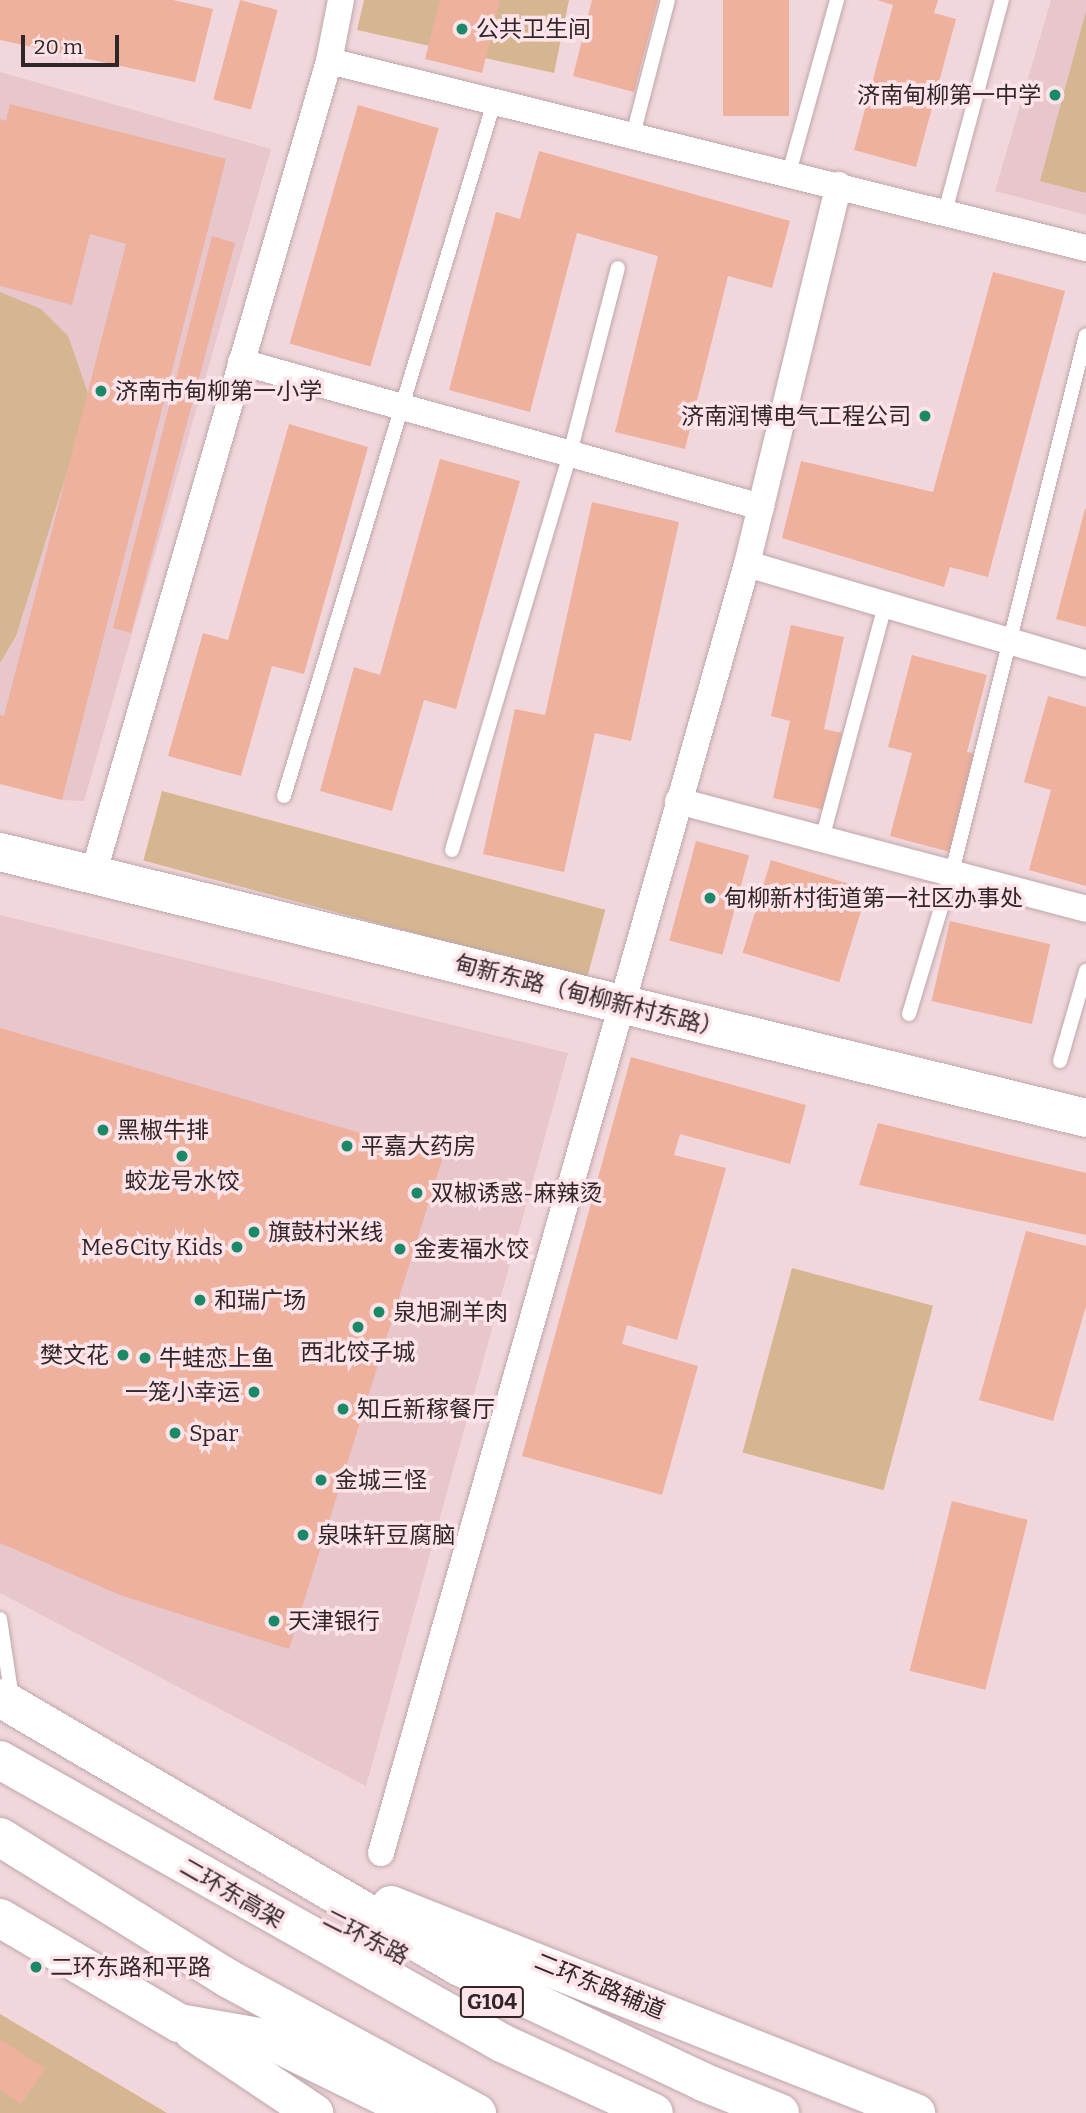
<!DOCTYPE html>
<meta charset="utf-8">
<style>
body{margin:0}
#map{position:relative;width:1086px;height:2113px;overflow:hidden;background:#f1d7db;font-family:Bitter,"Noto Sans SC",serif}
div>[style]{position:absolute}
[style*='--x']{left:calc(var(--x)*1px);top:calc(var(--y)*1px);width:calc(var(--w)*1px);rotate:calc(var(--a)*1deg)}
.built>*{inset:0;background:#e7c6cc}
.green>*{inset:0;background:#d6b691;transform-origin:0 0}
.building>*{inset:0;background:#eeb19d;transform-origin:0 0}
.roads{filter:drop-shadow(0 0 2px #bea6aa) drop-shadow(0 0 2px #bea6aa)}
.lane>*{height:14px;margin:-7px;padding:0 7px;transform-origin:7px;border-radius:7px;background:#fff}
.street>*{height:26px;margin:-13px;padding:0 13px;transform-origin:13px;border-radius:13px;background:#fff}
.secondary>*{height:38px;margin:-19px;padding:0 19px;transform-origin:19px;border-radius:19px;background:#fff}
.highway>*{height:38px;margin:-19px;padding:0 19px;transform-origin:19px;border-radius:19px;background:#fff}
.dots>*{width:19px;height:19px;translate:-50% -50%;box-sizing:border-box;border:4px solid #fee4e9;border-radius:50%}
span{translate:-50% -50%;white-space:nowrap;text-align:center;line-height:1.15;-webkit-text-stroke:7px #fee4e9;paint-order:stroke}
.shield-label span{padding:2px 5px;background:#fee4e9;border:2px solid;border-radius:5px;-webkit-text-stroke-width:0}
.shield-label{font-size:21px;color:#302628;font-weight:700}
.poi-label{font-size:23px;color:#302628}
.left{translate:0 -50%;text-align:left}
.right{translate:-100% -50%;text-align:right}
.street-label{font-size:23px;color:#302628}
.scale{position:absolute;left:21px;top:35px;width:98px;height:32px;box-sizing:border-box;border:4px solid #302628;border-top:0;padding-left:9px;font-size:21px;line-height:24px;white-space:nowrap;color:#302628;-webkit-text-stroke:5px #fee4e9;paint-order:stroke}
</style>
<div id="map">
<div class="built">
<i style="clip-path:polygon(1051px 0,1086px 0,1086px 215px,995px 191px)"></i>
<i style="clip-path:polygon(0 72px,271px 149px,84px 801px,62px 800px,0 783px)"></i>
<i style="clip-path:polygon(0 915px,568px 1053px,366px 1786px,0 1593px)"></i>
</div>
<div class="green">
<i style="clip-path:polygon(364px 0,569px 0,554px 73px,357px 30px)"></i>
<i style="clip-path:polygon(1086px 11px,1086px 193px,1040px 181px)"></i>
<i style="clip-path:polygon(0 292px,41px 309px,68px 336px,90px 399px,16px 636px,0 663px)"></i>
<i style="left:162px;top:791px;width:459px;height:72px;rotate:15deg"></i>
<i style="left:792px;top:1268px;width:146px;height:191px;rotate:15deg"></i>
<i style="clip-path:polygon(0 2014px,167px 2113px,0 2113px)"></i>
</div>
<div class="building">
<i style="clip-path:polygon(0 0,173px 0,213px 9px,195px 82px,0 40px)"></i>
<i style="left:240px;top:0;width:39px;height:103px;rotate:15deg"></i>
<i style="clip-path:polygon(440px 0,500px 0,482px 73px,425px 59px)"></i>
<i style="clip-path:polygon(592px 0,658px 0,634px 92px,573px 76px)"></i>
<i style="left:723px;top:0;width:66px;height:116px"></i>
<i style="clip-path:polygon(877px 0,938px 0,934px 13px,956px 19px,916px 167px,854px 150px,893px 5px)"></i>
<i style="clip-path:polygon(10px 104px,226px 159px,62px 800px,0 784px,0 715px,4px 716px,126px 244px,90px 234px,72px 305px,0 286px,0 119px,6px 121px)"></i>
<i style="left:358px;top:105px;width:84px;height:248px;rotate:16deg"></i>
<i style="clip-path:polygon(539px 151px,790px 221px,772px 288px,728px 276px,685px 449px,615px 432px,658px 256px,577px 233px,530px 412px,449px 390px,496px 212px,520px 219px)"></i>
<i style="clip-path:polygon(212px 236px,235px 243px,131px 633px,113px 628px)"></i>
<i style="clip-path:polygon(993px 272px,1065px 291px,988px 577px,950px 567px,944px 587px,782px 538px,801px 461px,933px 492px)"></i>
<i style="clip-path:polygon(289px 424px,368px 447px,304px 674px,272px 666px,241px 776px,168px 756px,203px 633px,228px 640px)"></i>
<i style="clip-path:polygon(440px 459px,520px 481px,456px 709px,424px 700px,392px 811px,320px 791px,354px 667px,380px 675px)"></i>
<i style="clip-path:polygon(592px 502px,679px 522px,631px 741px,595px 733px,564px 872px,483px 854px,515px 709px,545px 715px)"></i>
<i style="clip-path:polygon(1085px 509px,1086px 509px,1086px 627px,1056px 619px)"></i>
<i style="clip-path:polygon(791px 625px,844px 637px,824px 729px,842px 733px,825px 810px,773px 798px,790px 721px,771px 716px)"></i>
<i style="clip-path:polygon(912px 655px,987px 675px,967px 752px,976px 754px,950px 852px,890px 836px,912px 753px,888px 747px)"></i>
<i style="clip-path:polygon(1048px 696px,1086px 707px,1086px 886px,1029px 870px,1051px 790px,1024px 782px)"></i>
<i style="left:696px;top:841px;width:55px;height:103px;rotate:15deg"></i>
<i style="left:771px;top:860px;width:101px;height:97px;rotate:17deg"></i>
<i style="left:950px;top:921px;width:103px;height:82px;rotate:13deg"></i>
<i style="clip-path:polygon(0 1028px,443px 1157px,289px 1649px,120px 1595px,0 1543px)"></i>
<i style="clip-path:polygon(631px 1057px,806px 1105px,790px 1164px,680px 1134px,674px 1155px,726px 1168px,677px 1340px,627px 1325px,622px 1344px,698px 1366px,662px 1495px,522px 1456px)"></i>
<i style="clip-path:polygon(878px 1123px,1086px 1173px,1086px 1235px,859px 1185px)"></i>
<i style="clip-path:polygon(1026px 1231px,1086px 1246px,1086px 1306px,1053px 1421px,979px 1400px)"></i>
<i style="left:952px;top:1501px;width:78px;height:175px;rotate:14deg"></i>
<i style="clip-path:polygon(0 2039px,45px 2069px,21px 2104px,0 2090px)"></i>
</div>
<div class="roads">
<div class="lane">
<i style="--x:633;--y:135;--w:139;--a:-75.5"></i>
<i style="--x:789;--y:173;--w:180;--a:-74.5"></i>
<i style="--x:945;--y:212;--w:220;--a:-75"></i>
<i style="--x:284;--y:796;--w:725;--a:-73.16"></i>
<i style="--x:822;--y:839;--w:242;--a:-74.9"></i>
<i style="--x:452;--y:850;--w:414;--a:-73.4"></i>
<i style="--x:570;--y:453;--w:191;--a:-75.5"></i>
<i style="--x:909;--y:1014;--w:148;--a:-73.2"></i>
<i style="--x:952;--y:872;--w:553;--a:-75.99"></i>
<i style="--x:1060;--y:1061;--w:94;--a:-73.9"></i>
<i style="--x:0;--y:1619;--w:80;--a:81.4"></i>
</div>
<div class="street">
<i style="--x:341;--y:0;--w:62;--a:101.1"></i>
<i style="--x:329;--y:61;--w:780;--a:13.88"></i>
<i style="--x:241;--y:362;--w:540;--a:15.58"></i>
<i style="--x:747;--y:564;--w:353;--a:16.4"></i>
<i style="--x:678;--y:801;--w:422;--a:14.8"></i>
<i style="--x:93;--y:875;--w:848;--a:-73.83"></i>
<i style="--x:381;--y:1853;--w:1340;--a:-74.15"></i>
<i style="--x:747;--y:564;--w:390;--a:-76.4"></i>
</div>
<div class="secondary">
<i style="--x:0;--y:852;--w:1118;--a:13.76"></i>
</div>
<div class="highway">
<i style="--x:0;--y:1698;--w:531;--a:30.33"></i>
<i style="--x:458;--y:1966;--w:271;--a:25.3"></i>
<i style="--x:703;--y:2082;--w:83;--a:21.9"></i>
<i style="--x:0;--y:1760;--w:576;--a:29.41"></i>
<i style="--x:502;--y:2043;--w:167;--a:24.7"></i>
<i style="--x:0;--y:1837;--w:269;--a:31.8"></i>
<i style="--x:229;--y:1979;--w:282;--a:28.4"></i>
<i style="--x:391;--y:1905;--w:565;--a:21.61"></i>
<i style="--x:0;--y:1918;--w:208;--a:30.4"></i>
<i style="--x:179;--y:2023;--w:87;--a:9.9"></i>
<i style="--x:265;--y:2038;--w:170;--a:26.1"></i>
<i style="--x:193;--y:2032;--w:146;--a:33.8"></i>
</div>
</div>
<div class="dots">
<i style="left:462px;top:29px;background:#1b8968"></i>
<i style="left:1055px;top:95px;background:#1b8968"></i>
<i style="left:101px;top:391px;background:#1b8968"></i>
<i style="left:925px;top:416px;background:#1b8968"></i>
<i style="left:710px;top:898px;background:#1b8968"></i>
<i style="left:103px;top:1130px;background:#1b8968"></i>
<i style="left:347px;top:1146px;background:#1b8968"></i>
<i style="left:182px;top:1156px;background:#1b8968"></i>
<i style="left:417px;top:1193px;background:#1b8968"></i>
<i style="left:254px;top:1232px;background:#1b8968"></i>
<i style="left:237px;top:1247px;background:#1b8968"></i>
<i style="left:400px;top:1249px;background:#1b8968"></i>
<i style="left:200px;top:1300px;background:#1b8968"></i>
<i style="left:379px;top:1312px;background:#1b8968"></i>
<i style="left:358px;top:1327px;background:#1b8968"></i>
<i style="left:123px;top:1355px;background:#1b8968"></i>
<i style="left:145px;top:1358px;background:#1b8968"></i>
<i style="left:254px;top:1392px;background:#1b8968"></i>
<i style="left:343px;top:1409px;background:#1b8968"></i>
<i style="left:175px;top:1433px;background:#1b8968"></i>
<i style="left:321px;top:1480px;background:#1b8968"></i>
<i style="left:303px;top:1535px;background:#1b8968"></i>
<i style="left:274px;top:1621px;background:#1b8968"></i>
<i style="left:36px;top:1967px;background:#1b8968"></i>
</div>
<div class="shield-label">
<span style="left:492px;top:2002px">G104</span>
</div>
<div class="poi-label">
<span class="left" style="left:476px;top:29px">公共卫生间</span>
<span class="right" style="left:1041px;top:95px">济南甸柳第一中学</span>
<span class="left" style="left:115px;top:391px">济南市甸柳第一小学</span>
<span class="right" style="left:911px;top:416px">济南润博电气工程公司</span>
<span class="left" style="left:724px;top:898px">甸柳新村街道第一社区办事处</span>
<span class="left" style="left:117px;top:1130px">黑椒牛排</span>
<span class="left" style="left:361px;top:1146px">平嘉大药房</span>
<span style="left:182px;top:1181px">蛟龙号水饺</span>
<span class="left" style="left:431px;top:1193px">双椒诱惑-麻辣烫</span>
<span class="left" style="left:268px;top:1232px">旗鼓村米线</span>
<span class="right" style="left:223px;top:1247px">Me&amp;City Kids</span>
<span class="left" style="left:414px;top:1249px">金麦福水饺</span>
<span class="left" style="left:214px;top:1300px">和瑞广场</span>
<span class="left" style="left:393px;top:1312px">泉旭涮羊肉</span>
<span style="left:358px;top:1352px">西北饺子城</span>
<span class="right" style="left:109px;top:1355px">樊文花</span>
<span class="left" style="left:159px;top:1358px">牛蛙恋上鱼</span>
<span class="right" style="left:240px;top:1392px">一笼小幸运</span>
<span class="left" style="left:357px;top:1409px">知丘新稼餐厅</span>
<span class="left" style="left:189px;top:1433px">Spar</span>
<span class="left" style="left:335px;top:1480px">金城三怪</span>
<span class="left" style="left:317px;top:1535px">泉味轩豆腐脑</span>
<span class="left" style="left:288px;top:1621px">天津银行</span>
<span class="left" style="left:50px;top:1967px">二环东路和平路</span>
</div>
<div class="street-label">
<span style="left:589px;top:996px;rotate:14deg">甸新东路（甸柳新村东路）</span>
<span style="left:232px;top:1893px;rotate:30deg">二环东高架</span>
<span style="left:366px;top:1937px;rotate:27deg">二环东路</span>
<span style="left:600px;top:1986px;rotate:22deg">二环东路辅道</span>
</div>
<div class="scale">20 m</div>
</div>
